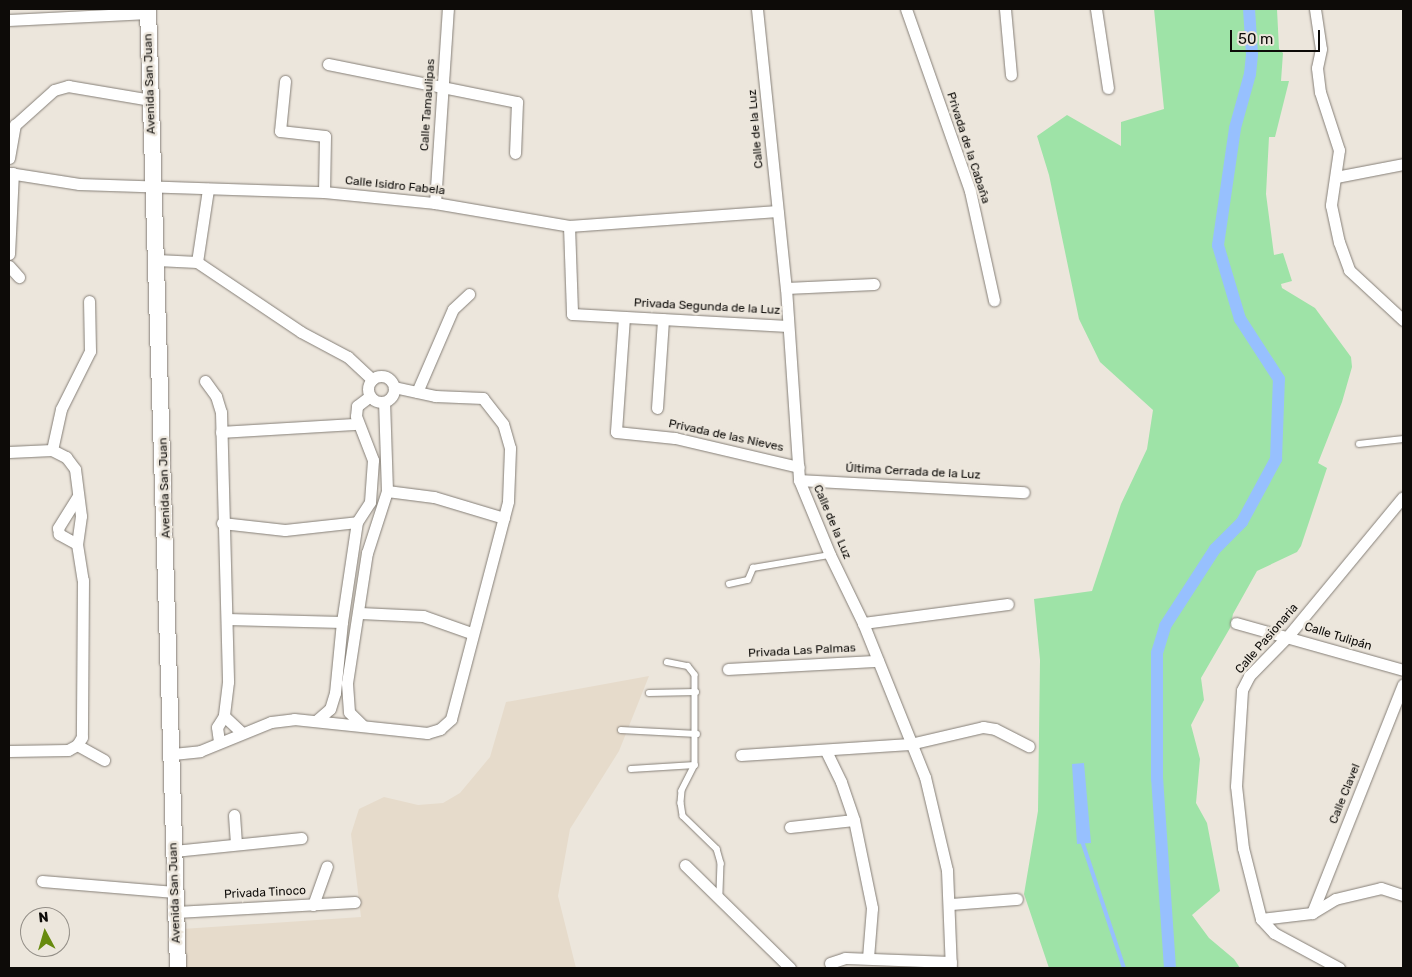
<!DOCTYPE html>
<meta charset="utf-8">
<style>
body{margin:0}
#map{position:relative;width:1412px;height:977px;overflow:hidden;background:#ece6dc;font-family:Rubik,sans-serif}
div>[style]{position:absolute}
[style*='--x']{left:calc(var(--x)*1px);top:calc(var(--y)*1px);width:calc(var(--w)*1px);rotate:calc(var(--a)*1deg)}
.built>*{inset:0;background:#e6dbcb}
.green>*{inset:0;background:#9ee3a7}
.water>*{inset:0;background:#97c0fe}
.stream>*{height:4px;margin:-2px;padding:0 2px;transform-origin:2px;border-radius:2px;background:#97c0fe}
.canal>*{height:12px;margin:-6px;padding:0 6px;transform-origin:6px;border-radius:6px;background:#97c0fe}
.roads{filter:drop-shadow(0 0 1px #857f77) drop-shadow(0 0 1px #857f77)}
.lane>*{height:5.5px;margin:-2.75px;padding:0 2.75px;transform-origin:2.75px;border-radius:2.75px;background:#fff}
.street>*{height:11px;margin:-5.5px;padding:0 5.5px;transform-origin:5.5px;border-radius:5.5px;background:#fff}
.street>.ring{margin:-5.5px;padding:0;box-sizing:content-box;background:none;border:11px solid #fff;border-radius:50%}
.secondary>*{height:16px;margin:-8px;padding:0 8px;transform-origin:8px;border-radius:8px;background:#fff}
span{translate:-50% -50%;white-space:nowrap;text-align:center;line-height:1.15;-webkit-text-stroke:5px #ece6dc;paint-order:stroke}
.street-label{font-size:12px;color:#0d0b08}
.frame{position:absolute;inset:0;border:10px solid #0d0b08;pointer-events:none}
.north{position:absolute;left:20px;top:907px;width:50px;height:50px;box-sizing:border-box;background:#ece6dc;border:1px solid #938e87;border-radius:50%;rotate:354deg;font-size:14px;font-weight:700;line-height:20px;text-align:center;color:#0d0b08}
.north::after{content:'';display:block;margin:auto;width:18px;height:22px;background:#678a0e;clip-path:polygon(50% 0,100% 100%,50% 72%,0 100%)}
.scale{position:absolute;left:1230px;top:30px;width:90px;height:22px;box-sizing:border-box;border:2px solid #0d0b08;border-top:0;padding-left:6px;font-size:15px;line-height:18px;white-space:nowrap;color:#0d0b08;-webkit-text-stroke:4px #ece6dc;paint-order:stroke}
</style>
<div id="map">
<div class="built">
<i style="clip-path:polygon(649px 676px,619px 751px,570px 829px,558px 896px,576px 968px,183px 968px,182px 929px,361px 917px,351px 834px,359px 809px,384px 797px,418px 805px,443px 803px,460px 793px,490px 757px,506px 702px)"></i>
</div>
<div class="green">
<i style="clip-path:polygon(1154px 9px,1277px 9px,1279px 49px,1283px 53px,1281px 81px,1289px 81px,1275px 137px,1269px 137px,1266px 194px,1274px 255px,1283px 253px,1292px 281px,1281px 284px,1282px 288px,1315px 308px,1351px 357px,1352px 367px,1342px 402px,1318px 463px,1327px 468px,1301px 546px,1297px 552px,1257px 571px,1233px 614px,1230px 628px,1201px 678px,1204px 700px,1191px 725px,1200px 759px,1196px 803px,1207px 823px,1220px 891px,1192px 915px,1209px 938px,1234px 959px,1240px 968px,1049px 968px,1024px 894px,1038px 811px,1040px 660px,1034px 599px,1092px 591px,1121px 504px,1147px 449px,1153px 410px,1100px 362px,1079px 319px,1049px 175px,1037px 136px,1067px 115px,1121px 146px,1121px 122px,1164px 109px)"></i>
</div>
<div class="water">
<i style="clip-path:polygon(1084px 763px,1091px 843px,1077px 844px,1072px 764px)"></i>
</div>
<div class="stream">
<i style="--x:1083;--y:844;--w:131;--a:71.7"></i>
</div>
<div class="canal">
<i style="--x:1170;--y:968;--w:189;--a:-93.9"></i>
<i style="--x:1157;--y:779;--w:126;--a:-90"></i>
<i style="--x:1157;--y:653;--w:28;--a:-73"></i>
<i style="--x:1165;--y:626;--w:92;--a:-57"></i>
<i style="--x:1215;--y:549;--w:38;--a:-45"></i>
<i style="--x:1242;--y:522;--w:72;--a:-61.6"></i>
<i style="--x:1276;--y:459;--w:80;--a:-87.9"></i>
<i style="--x:1279;--y:379;--w:72;--a:-123"></i>
<i style="--x:1240;--y:319;--w:77;--a:-106.6"></i>
<i style="--x:1218;--y:245;--w:118;--a:-81.7"></i>
<i style="--x:1235;--y:128;--w:56;--a:-74.5"></i>
<i style="--x:1250;--y:74;--w:20;--a:-84"></i>
<i style="--x:1252;--y:54;--w:45;--a:-93.8"></i>
</div>
<div class="roads">
<div class="lane">
<i style="--x:1359;--y:444;--w:44;--a:-6.5"></i>
<i style="--x:729;--y:584;--w:19;--a:-12"></i>
<i style="--x:748;--y:580;--w:13;--a:-67"></i>
<i style="--x:753;--y:568;--w:78;--a:-9.6"></i>
<i style="--x:667;--y:662;--w:21;--a:11"></i>
<i style="--x:688;--y:666;--w:11;--a:52"></i>
<i style="--x:695;--y:675;--w:90;--a:90"></i>
<i style="--x:695;--y:765;--w:29;--a:117"></i>
<i style="--x:682;--y:791;--w:12;--a:95"></i>
<i style="--x:681;--y:803;--w:13;--a:81"></i>
<i style="--x:683;--y:816;--w:47;--a:44.1"></i>
<i style="--x:717;--y:849;--w:15;--a:74"></i>
<i style="--x:721;--y:863;--w:36;--a:92"></i>
<i style="--x:649;--y:693;--w:47;--a:-1.2"></i>
<i style="--x:621;--y:730;--w:76;--a:3"></i>
<i style="--x:631;--y:769;--w:64;--a:-3.6"></i>
</div>
<div class="street">
<i style="--x:757;--y:9;--w:281;--a:84.1"></i>
<i style="--x:786;--y:288;--w:192;--a:86.1"></i>
<i style="--x:799;--y:480;--w:81;--a:67.5"></i>
<i style="--x:830;--y:555;--w:76;--a:64.1"></i>
<i style="--x:863;--y:623;--w:166;--a:68.1"></i>
<i style="--x:925;--y:777;--w:96;--a:76.7"></i>
<i style="--x:947;--y:870;--w:98;--a:87.7"></i>
<i style="--x:906;--y:9;--w:193;--a:70.6"></i>
<i style="--x:970;--y:191;--w:112;--a:77.6"></i>
<i style="--x:1005;--y:9;--w:66;--a:84.8"></i>
<i style="--x:1096;--y:9;--w:80;--a:81.4"></i>
<i style="--x:1315;--y:9;--w:40;--a:81.5"></i>
<i style="--x:1321;--y:49;--w:19;--a:102"></i>
<i style="--x:1317;--y:68;--w:24;--a:83"></i>
<i style="--x:1320;--y:92;--w:61;--a:71.9"></i>
<i style="--x:1339;--y:150;--w:56;--a:98.3"></i>
<i style="--x:1331;--y:205;--w:38;--a:78"></i>
<i style="--x:1339;--y:242;--w:30;--a:70"></i>
<i style="--x:1349;--y:270;--w:74;--a:42.8"></i>
<i style="--x:9;--y:20;--w:139;--a:-2.9"></i>
<i style="--x:328;--y:64;--w:193;--a:11.4"></i>
<i style="--x:517;--y:102;--w:51;--a:92.2"></i>
<i style="--x:285;--y:81;--w:50;--a:95.7"></i>
<i style="--x:280;--y:131;--w:45;--a:6.3"></i>
<i style="--x:325;--y:136;--w:56;--a:91"></i>
<i style="--x:9;--y:158;--w:34;--a:-80"></i>
<i style="--x:15;--y:125;--w:52;--a:-41.9"></i>
<i style="--x:54;--y:90;--w:15;--a:-16"></i>
<i style="--x:68;--y:86;--w:84;--a:9.6"></i>
<i style="--x:9;--y:173;--w:71;--a:8.9"></i>
<i style="--x:79;--y:184;--w:245;--a:1.9"></i>
<i style="--x:324;--y:192;--w:112;--a:5.7"></i>
<i style="--x:435;--y:203;--w:136;--a:9.7"></i>
<i style="--x:569;--y:226;--w:209;--a:-4.1"></i>
<i style="--x:1336;--y:177;--w:68;--a:-11"></i>
<i style="--x:435;--y:203;--w:194;--a:-86.2"></i>
<i style="--x:569;--y:226;--w:88;--a:88"></i>
<i style="--x:572;--y:314;--w:216;--a:3.2"></i>
<i style="--x:9;--y:254;--w:81;--a:-87.2"></i>
<i style="--x:157;--y:260;--w:40;--a:2.9"></i>
<i style="--x:197;--y:262;--w:125;--a:33.9"></i>
<i style="--x:301;--y:332;--w:53;--a:28"></i>
<i style="--x:348;--y:357;--w:33;--a:43"></i>
<i style="--x:197;--y:262;--w:74;--a:-81.4"></i>
<i style="--x:9;--y:266;--w:15;--a:48"></i>
<i style="--x:786;--y:288;--w:88;--a:-2.6"></i>
<i style="--x:624;--y:317;--w:115;--a:94"></i>
<i style="--x:616;--y:432;--w:59;--a:5.8"></i>
<i style="--x:675;--y:438;--w:127;--a:13.2"></i>
<i class="ring" style="left:368px;top:376px;width:15px;height:15px"></i>
<i style="--x:205;--y:381;--w:19;--a:54"></i>
<i style="--x:216;--y:396;--w:17;--a:73"></i>
<i style="--x:221;--y:412;--w:270;--a:88.5"></i>
<i style="--x:228;--y:682;--w:34;--a:97"></i>
<i style="--x:224;--y:716;--w:13;--a:122"></i>
<i style="--x:217;--y:727;--w:14;--a:82"></i>
<i style="--x:417;--y:392;--w:90;--a:-66.6"></i>
<i style="--x:453;--y:309;--w:22;--a:-43"></i>
<i style="--x:657;--y:408;--w:89;--a:-86.1"></i>
<i style="--x:221;--y:432;--w:136;--a:-3.4"></i>
<i style="--x:52;--y:450;--w:42;--a:-77.6"></i>
<i style="--x:61;--y:409;--w:65;--a:-63.4"></i>
<i style="--x:90;--y:351;--w:50;--a:-91.1"></i>
<i style="--x:9;--y:452;--w:43;--a:-2.7"></i>
<i style="--x:52;--y:450;--w:16;--a:27"></i>
<i style="--x:66;--y:457;--w:15;--a:53"></i>
<i style="--x:75;--y:469;--w:47;--a:82.7"></i>
<i style="--x:81;--y:516;--w:28;--a:98"></i>
<i style="--x:77;--y:544;--w:36;--a:81"></i>
<i style="--x:83;--y:580;--w:157;--a:90.4"></i>
<i style="--x:82;--y:737;--w:9;--a:122"></i>
<i style="--x:77;--y:745;--w:10;--a:151"></i>
<i style="--x:68;--y:750;--w:59;--a:179"></i>
<i style="--x:799;--y:480;--w:225;--a:3.1"></i>
<i style="--x:387;--y:491;--w:47;--a:7.3"></i>
<i style="--x:434;--y:497;--w:73;--a:16.7"></i>
<i style="--x:222;--y:523;--w:63;--a:6.3"></i>
<i style="--x:285;--y:530;--w:72;--a:-6.3"></i>
<i style="--x:77;--y:544;--w:21;--a:-151"></i>
<i style="--x:59;--y:534;--w:6;--a:-99"></i>
<i style="--x:58;--y:528;--w:38;--a:-58"></i>
<i style="--x:360;--y:613;--w:63;--a:2.7"></i>
<i style="--x:423;--y:616;--w:51;--a:19.5"></i>
<i style="--x:227;--y:619;--w:115;--a:1.5"></i>
<i style="--x:863;--y:623;--w:146;--a:-7.5"></i>
<i style="--x:1236;--y:623;--w:173;--a:15.7"></i>
<i style="--x:728;--y:669;--w:150;--a:-3.1"></i>
<i style="--x:224;--y:716;--w:23;--a:43"></i>
<i style="--x:316;--y:721;--w:18;--a:-41"></i>
<i style="--x:330;--y:709;--w:17;--a:-73"></i>
<i style="--x:335;--y:693;--w:71;--a:-84.4"></i>
<i style="--x:342;--y:622;--w:101;--a:-81.5"></i>
<i style="--x:357;--y:522;--w:24;--a:-57"></i>
<i style="--x:370;--y:502;--w:42;--a:-85.9"></i>
<i style="--x:373;--y:460;--w:47;--a:-111.1"></i>
<i style="--x:356;--y:416;--w:10;--a:-84"></i>
<i style="--x:357;--y:406;--w:15;--a:-37"></i>
<i style="--x:362;--y:725;--w:18;--a:-135"></i>
<i style="--x:349;--y:712;--w:29;--a:-94"></i>
<i style="--x:347;--y:683;--w:132;--a:-81.3"></i>
<i style="--x:367;--y:553;--w:65;--a:-72.1"></i>
<i style="--x:387;--y:491;--w:89;--a:-91.9"></i>
<i style="--x:77;--y:745;--w:31;--a:29"></i>
<i style="--x:826;--y:751;--w:34;--a:64"></i>
<i style="--x:841;--y:782;--w:40;--a:71.1"></i>
<i style="--x:854;--y:820;--w:90;--a:78.4"></i>
<i style="--x:872;--y:908;--w:50;--a:94.6"></i>
<i style="--x:173;--y:754;--w:27;--a:-6"></i>
<i style="--x:200;--y:751;--w:77;--a:-22.2"></i>
<i style="--x:271;--y:722;--w:23;--a:-7"></i>
<i style="--x:294;--y:719;--w:134;--a:6"></i>
<i style="--x:427;--y:733;--w:14;--a:-17"></i>
<i style="--x:440;--y:729;--w:15;--a:-42"></i>
<i style="--x:451;--y:719;--w:225;--a:-75.3"></i>
<i style="--x:508;--y:501;--w:53;--a:-87.8"></i>
<i style="--x:510;--y:448;--w:25;--a:-106"></i>
<i style="--x:503;--y:424;--w:33;--a:-128"></i>
<i style="--x:483;--y:398;--w:48;--a:-177.6"></i>
<i style="--x:435;--y:396;--w:42;--a:-167.6"></i>
<i style="--x:741;--y:755;--w:169;--a:-3.7"></i>
<i style="--x:910;--y:744;--w:75;--a:-13.1"></i>
<i style="--x:983;--y:727;--w:12;--a:9"></i>
<i style="--x:995;--y:729;--w:38;--a:27"></i>
<i style="--x:234;--y:815;--w:29;--a:86"></i>
<i style="--x:790;--y:827;--w:64;--a:-6.2"></i>
<i style="--x:174;--y:851;--w:128;--a:-5.8"></i>
<i style="--x:685;--y:865;--w:147;--a:44.4"></i>
<i style="--x:42;--y:881;--w:133;--a:4.7"></i>
<i style="--x:950;--y:904;--w:67;--a:-4.3"></i>
<i style="--x:313;--y:905;--w:41;--a:-70.3"></i>
<i style="--x:176;--y:912;--w:179;--a:-3.2"></i>
<i style="--x:1312;--y:913;--w:246;--a:-68.3"></i>
<i style="--x:1261;--y:919;--w:73;--a:-104.2"></i>
<i style="--x:1243;--y:848;--w:62;--a:-96.4"></i>
<i style="--x:1236;--y:786;--w:96;--a:-86.4"></i>
<i style="--x:1242;--y:690;--w:16;--a:-63"></i>
<i style="--x:1249;--y:676;--w:56;--a:-45.7"></i>
<i style="--x:1288;--y:636;--w:180;--a:-50.4"></i>
<i style="--x:1261;--y:919;--w:51;--a:-6.7"></i>
<i style="--x:1312;--y:913;--w:27;--a:-31"></i>
<i style="--x:1335;--y:899;--w:47;--a:-13.4"></i>
<i style="--x:1381;--y:888;--w:23;--a:18"></i>
<i style="--x:1261;--y:919;--w:19;--a:47"></i>
<i style="--x:1274;--y:933;--w:74;--a:28.3"></i>
<i style="--x:830;--y:963;--w:16;--a:-18"></i>
<i style="--x:845;--y:958;--w:106;--a:2.2"></i>
</div>
<div class="secondary">
<i style="--x:148;--y:9;--w:959;--a:88.21"></i>
</div>
</div>
<div class="street-label">
<span style="left:150px;top:84px;rotate:-92deg">Avenida San Juan</span>
<span style="left:428px;top:105px;rotate:-86deg">Calle Tamaulipas</span>
<span style="left:756px;top:129px;rotate:-95deg">Calle de la Luz</span>
<span style="left:968px;top:148px;rotate:72deg">Privada de la Cabaña</span>
<span style="left:395px;top:186px;rotate:6deg">Calle Isidro Fabela</span>
<span style="left:707px;top:307px;rotate:3deg">Privada Segunda de la Luz</span>
<span style="left:726px;top:436px;rotate:12deg">Privada de las Nieves</span>
<span style="left:913px;top:472px;rotate:3deg">Última Cerrada de la Luz</span>
<span style="left:165px;top:488px;rotate:-92deg">Avenida San Juan</span>
<span style="left:832px;top:522px;rotate:67deg">Calle de la Luz</span>
<span style="left:1338px;top:637px;rotate:17deg">Calle Tulipán</span>
<span style="left:1267px;top:639px;rotate:-49deg">Calle Pasionaria</span>
<span style="left:802px;top:651px;rotate:-3deg">Privada Las Palmas</span>
<span style="left:1345px;top:794px;rotate:-68deg">Calle Clavel</span>
<span style="left:175px;top:893px;rotate:-92deg">Avenida San Juan</span>
<span style="left:265px;top:893px;rotate:-3deg">Privada Tinoco</span>
</div>
<div class="frame"></div>
<div class="north">N</div>
<div class="scale">50 m</div>
</div>
